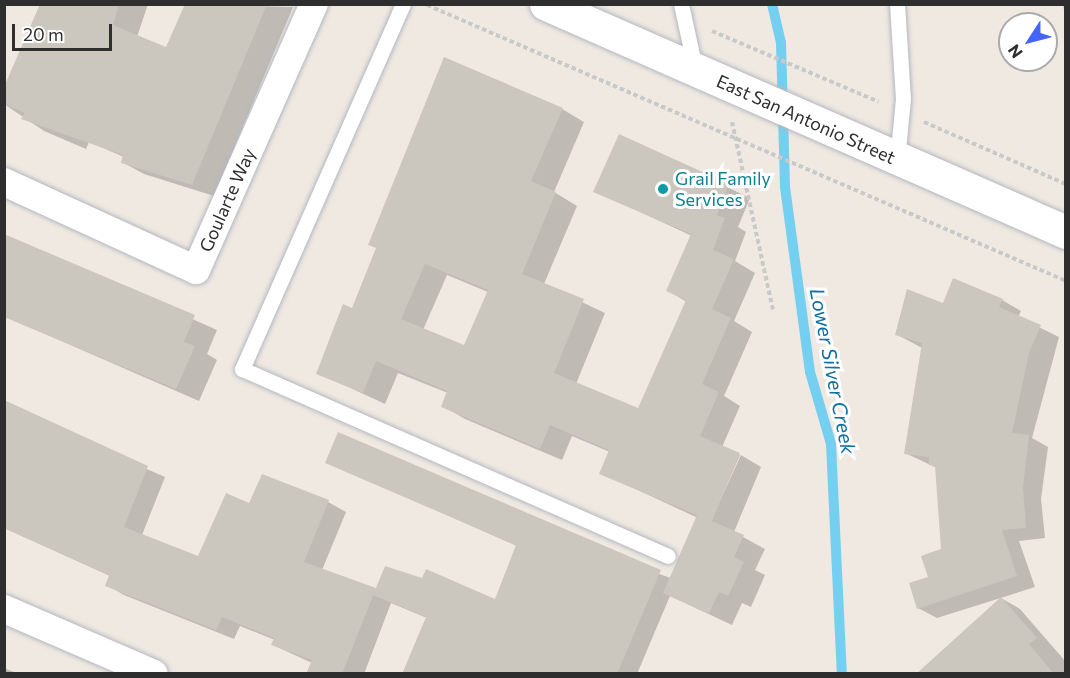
<!DOCTYPE html>
<style>
body{margin:0}
#map{position:relative;width:1070px;height:678px;overflow:hidden;background:#efe9e1;font-family:Commissioner,sans-serif}
div>[style]{position:absolute}
[style*='--x']{left:calc(var(--x)*1px);top:calc(var(--y)*1px);width:calc(var(--w)*1px);rotate:calc(var(--a)*1deg)}
.shadow>*{inset:0;background:#0003}
.stream>*{height:10px;margin:-5px;padding:0 5px;transform-origin:5px;border-radius:5px;background:#75cff0}
.building>*{inset:0;background:#cbc7bf}
.path>*{height:4px;margin-top:-2px;transform-origin:0;background:repeating-linear-gradient(90deg,#c9c9c9 0 4.5px,transparent 0 7.5px)}
.roads{filter:drop-shadow(0 0 2px #b4b7c1) drop-shadow(0 0 2px #b4b7c1)}
.service>*{height:15px;margin:-7.5px;padding:0 7.5px;transform-origin:7.5px;border-radius:7.5px;background:#fff}
.minor>*{height:28px;margin:-14px;padding:0 14px;transform-origin:14px;border-radius:14px;background:#fff}
.secondary>*{height:33px;margin:-16.5px;padding:0 16.5px;transform-origin:16.5px;border-radius:16.5px;background:#fff}
.dots>*{width:16px;height:16px;translate:-50% -50%;box-sizing:border-box;border:3px solid #fff;border-radius:50%}
span{translate:-50% -50%;white-space:nowrap;text-align:center;line-height:1.15;-webkit-text-stroke:6px #fff;paint-order:stroke}
.street-label{font-size:18px;color:#2e2e2e}
.culture-label{font-size:18px;color:#0d838f}
.left{translate:0 -50%;text-align:left}
.water-label{font-size:20px;color:#0d6fa3;font-style:italic}
.frame{position:absolute;inset:0;border:6px solid #2e2e2e;pointer-events:none}
.north{position:absolute;left:998px;top:12px;width:60px;height:60px;box-sizing:border-box;background:#fff;border:2px solid #ababab;border-radius:50%;rotate:234deg;font-size:16px;font-weight:700;line-height:24px;text-align:center;color:#2e2e2e}
.north::after{content:'';display:block;margin:auto;width:21px;height:27px;background:#4264fb;clip-path:polygon(50% 0,100% 100%,50% 72%,0 100%)}
.scale{position:absolute;left:12px;top:24px;width:100px;height:27px;box-sizing:border-box;border:3px solid #2e2e2e;border-top:0;padding-left:8px;font-size:18px;line-height:21px;white-space:nowrap;color:#2e2e2e;-webkit-text-stroke:4px #fff;paint-order:stroke}
</style>
<div id="map">
<div class="shadow">
<i style="clip-path:polygon(42px 4px,148px 4px,137px 37px,166px 49px,188px 4px,293px 7px,214px 196px,144px 174px,122px 162px,124px 157px,89px 142px,86px 149px,44px 131px,4px 104px)"></i>
<i style="clip-path:polygon(1063px 4px,1066px 4px,1066px 22px)"></i>
<i style="clip-path:polygon(evenodd,562px 109px,584px 122px,554px 192px,577px 206px,544px 284px,605px 313px,576px 384px,639px 410px,687px 302px,668px 291px,692px 236px,595px 191px,620px 136px,750px 198px,738px 227px,746px 232px,735px 261px,755px 273px,734px 321px,752px 332px,724px 396px,740px 406px,722px 447px,740px 455px,708px 527px,741px 455px,761px 467px,734px 532px,765px 549px,755px 570px,765px 575px,751px 607px,742px 603px,732px 625px,670px 596px,637px 674px,404px 674px,427px 618px,391px 603px,364px 674px,308px 674px,312px 663px,273px 645px,275px 640px,240px 626px,234px 639px,124px 595px,107px 585px,110px 576px,4px 528px,90px 444px,165px 477px,142px 535px,199px 558px,250px 505px,328px 502px,346px 512px,322px 570px,377px 590px,496px 601px,517px 546px,327px 462px,671px 578px,698px 518px,601px 473px,610px 452px,572px 436px,562px 460px,465px 419px,443px 406px,448px 393px,398px 373px,385px 404px,318px 373px,352px 310px,562px 109px,447px 275px,488px 292px,465px 347px,423px 330px,447px 275px)"></i>
<i style="clip-path:polygon(4px 235px,217px 330px,207px 354px,217px 360px,199px 401px,4px 316px)"></i>
<i style="clip-path:polygon(1002px 300px,1021px 311px,1018px 317px,1059px 337px,1032px 438px,1048px 447px,1041px 499px,1045px 538px,1019px 541px,1035px 587px,937px 618px,918px 608px,943px 550px,937px 468px,905px 453px,922px 348px,896px 334px,943px 305px)"></i>
<i style="clip-path:polygon(1001px 598px,1020px 609px,1066px 662px,1066px 674px,933px 674px)"></i>
<i style="clip-path:polygon(4px 668px,19px 674px,4px 674px)"></i>
</div>
<div class="stream">
<i style="--x:772;--y:4;--w:40;--a:77"></i>
<i style="--x:781;--y:43;--w:144;--a:88.4"></i>
<i style="--x:785;--y:187;--w:187;--a:82.3"></i>
<i style="--x:810;--y:372;--w:75;--a:73.7"></i>
<i style="--x:831;--y:444;--w:230;--a:87.3"></i>
</div>
<div class="building">
<i style="clip-path:polygon(40px 4px,119px 4px,113px 25px,166px 47px,185px 4px,267px 4px,192px 185px,121px 163px,123px 155px,21px 119px,25px 113px,4px 104px,4px 87px)"></i>
<i style="clip-path:polygon(evenodd,444px 57px,563px 108px,531px 181px,556px 192px,522px 274px,584px 299px,554px 373px,638px 408px,686px 300px,666px 291px,691px 234px,593px 192px,619px 134px,729px 184px,717px 215px,725px 218px,713px 250px,734px 259px,712px 309px,731px 318px,702px 384px,719px 392px,700px 436px,740px 453px,712px 521px,744px 535px,734px 557px,744px 562px,728px 596px,719px 592px,709px 614px,663px 593px,697px 515px,599px 474px,609px 450px,550px 425px,540px 449px,441px 407px,447px 391px,376px 361px,363px 393px,316px 374px,343px 304px,352px 308px,376px 248px,368px 245px,444px 57px,425px 264px,488px 290px,464px 345px,401px 319px,425px 264px)"></i>
<i style="clip-path:polygon(4px 234px,195px 315px,184px 342px,195px 346px,176px 389px,4px 317px)"></i>
<i style="clip-path:polygon(953px 278px,1003px 299px,999px 307px,1041px 325px,1029px 353px,1012px 433px,1029px 435px,1023px 488px,1026px 528px,1002px 530px,1017px 576px,917px 609px,909px 583px,928px 577px,921px 556px,941px 549px,935px 466px,929px 465px,929px 457px,904px 454px,922px 343px,895px 335px,907px 289px,943px 303px)"></i>
<i style="clip-path:polygon(4px 400px,148px 466px,124px 527px,198px 556px,226px 493px,249px 503px,262px 474px,329px 500px,304px 562px,376px 588px,342px 674px,306px 674px,312px 660px,271px 645px,274px 638px,222px 617px,216px 630px,105px 586px,109px 575px,4px 528px)"></i>
<i style="clip-path:polygon(338px 432px,661px 570px,617px 674px,402px 674px,426px 617px,373px 595px,385px 566px,422px 578px,426px 569px,495px 599px,516px 545px,325px 463px)"></i>
<i style="clip-path:polygon(1001px 597px,1037px 638px,1029px 644px,1054px 674px,916px 674px)"></i>
</div>
<div class="path">
<i style="--x:427;--y:5;--w:696;--a:23.36"></i>
<i style="--x:712;--y:31;--w:181;--a:23"></i>
<i style="--x:732;--y:122;--w:192;--a:77.7"></i>
<i style="--x:924;--y:122;--w:155;--a:23.6"></i>
</div>
<div class="roads">
<div class="service">
<i style="--x:403;--y:4;--w:399;--a:113.8"></i>
<i style="--x:242;--y:369;--w:465;--a:23.7"></i>
<i style="--x:681;--y:4;--w:66;--a:77.7"></i>
<i style="--x:897;--y:160;--w:61;--a:-84.4"></i>
<i style="--x:903;--y:99;--w:95;--a:-93.6"></i>
</div>
<div class="minor">
<i style="--x:4;--y:182;--w:211;--a:24.6"></i>
<i style="--x:196;--y:270;--w:291;--a:-66.1"></i>
<i style="--x:4;--y:609;--w:163;--a:23.4"></i>
</div>
<div class="secondary">
<i style="--x:546;--y:4;--w:568;--a:23.68"></i>
</div>
</div>
<div class="dots">
<i style="left:663px;top:189px;background:#0f9aa8"></i>
</div>
<div class="street-label">
<span style="left:806px;top:119px;rotate:24deg">East San Antonio Street</span>
<span style="left:227px;top:200px;rotate:-66deg">Goularte Way</span>
</div>
<div class="culture-label">
<span class="left" style="left:675px;top:189px">Grail Family<br>Services</span>
</div>
<div class="water-label">
<span style="left:833px;top:371px;rotate:79deg">Lower Silver Creek</span>
</div>
<div class="frame"></div>
<div class="north">N</div>
<div class="scale">20 m</div>
</div>
